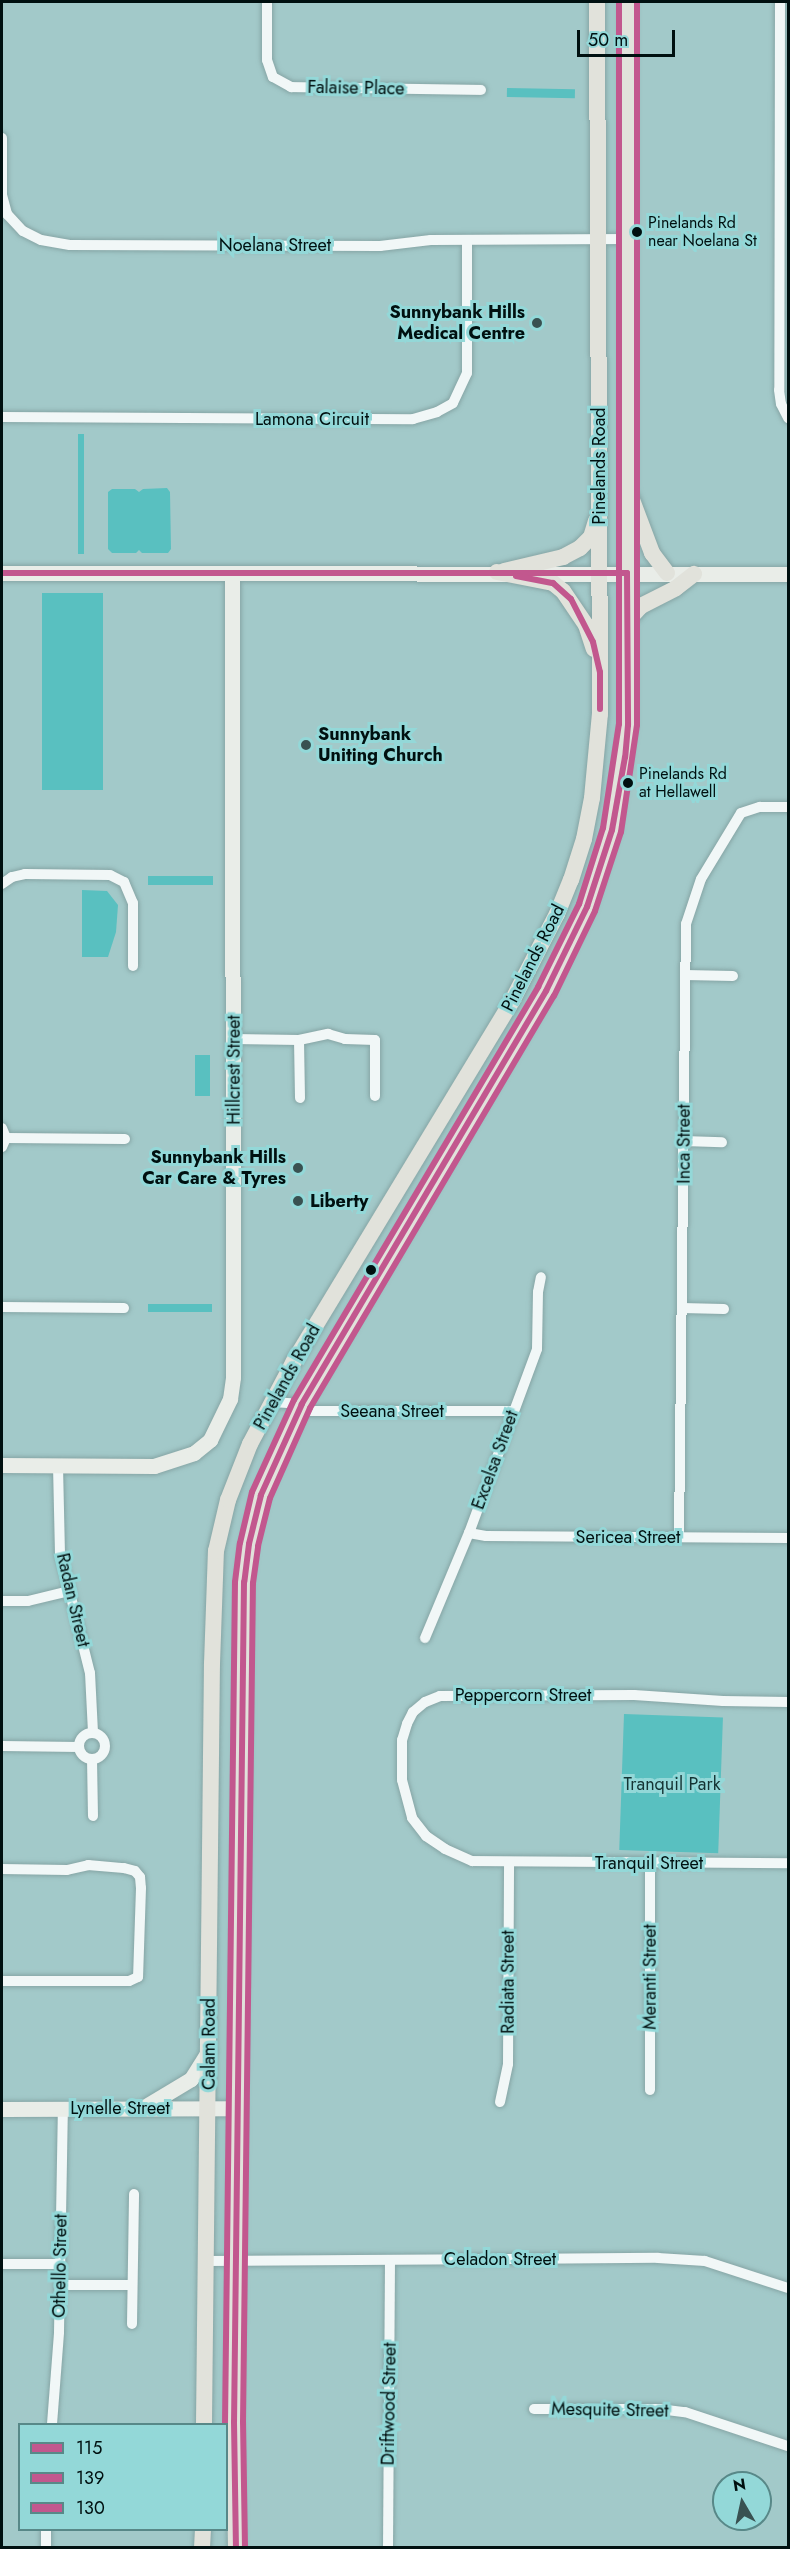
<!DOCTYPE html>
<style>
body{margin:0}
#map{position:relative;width:790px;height:2549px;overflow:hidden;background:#a2c9c9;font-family:Jost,sans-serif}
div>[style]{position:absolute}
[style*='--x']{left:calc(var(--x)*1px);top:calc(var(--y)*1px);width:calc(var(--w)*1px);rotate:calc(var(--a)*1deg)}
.green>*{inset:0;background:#59c0c0;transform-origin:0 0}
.roads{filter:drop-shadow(0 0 2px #86a5a5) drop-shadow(0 0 2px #86a5a5)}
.street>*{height:10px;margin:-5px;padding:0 5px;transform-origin:5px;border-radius:5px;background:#f1f7f7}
.street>.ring{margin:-5px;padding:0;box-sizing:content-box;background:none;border:10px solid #f1f7f7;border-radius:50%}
.secondary>*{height:15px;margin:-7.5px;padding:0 7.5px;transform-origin:7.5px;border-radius:7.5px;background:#e9ede8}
.primary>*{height:16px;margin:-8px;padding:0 8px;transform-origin:8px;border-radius:8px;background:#e1e2db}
.bus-1>*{height:6px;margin:-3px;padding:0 3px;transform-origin:3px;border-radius:3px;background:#c2578e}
.bus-2>*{height:6px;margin:-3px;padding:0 3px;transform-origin:3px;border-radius:3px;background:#c2578e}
.bus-3>*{height:6px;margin:-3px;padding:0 3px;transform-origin:3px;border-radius:3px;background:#c2578e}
.dots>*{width:16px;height:16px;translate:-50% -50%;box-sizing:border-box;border:3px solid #93d8d8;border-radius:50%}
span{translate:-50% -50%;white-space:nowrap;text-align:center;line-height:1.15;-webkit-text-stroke:6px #93d8d8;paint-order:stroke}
.bus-label{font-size:16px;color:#001010}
.left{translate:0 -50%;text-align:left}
.street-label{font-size:18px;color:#001010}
.poi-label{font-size:18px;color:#001010;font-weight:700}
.right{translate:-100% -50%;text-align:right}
.park-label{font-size:18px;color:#143333}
.frame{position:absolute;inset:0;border:3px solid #001010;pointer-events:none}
.legend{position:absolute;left:18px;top:2423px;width:210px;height:108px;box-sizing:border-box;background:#93d8d8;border:2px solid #588888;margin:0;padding:8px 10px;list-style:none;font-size:18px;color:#001010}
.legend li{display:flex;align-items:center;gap:12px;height:30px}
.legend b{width:30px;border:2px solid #588888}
.north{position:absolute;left:712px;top:2471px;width:60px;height:60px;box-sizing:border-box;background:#93d8d8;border:2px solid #588888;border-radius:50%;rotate:351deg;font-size:16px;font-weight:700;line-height:24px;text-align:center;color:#001010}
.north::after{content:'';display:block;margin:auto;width:21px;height:27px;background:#395151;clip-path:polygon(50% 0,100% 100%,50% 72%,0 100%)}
.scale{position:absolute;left:577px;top:30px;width:98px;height:27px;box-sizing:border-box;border:3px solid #001010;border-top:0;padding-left:8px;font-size:18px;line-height:21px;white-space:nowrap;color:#001010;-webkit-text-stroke:4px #93d8d8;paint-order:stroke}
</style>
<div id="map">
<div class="green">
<i style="left:507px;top:88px;width:68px;height:9px;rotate:1deg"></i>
<i style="left:78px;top:434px;width:6px;height:120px"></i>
<i style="clip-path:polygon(112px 489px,135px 489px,139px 492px,143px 489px,167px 488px,170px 492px,171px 549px,168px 553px,142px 553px,139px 550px,136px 553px,112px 553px,108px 549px,108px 492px)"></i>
<i style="left:42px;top:593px;width:61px;height:197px"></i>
<i style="left:148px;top:876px;width:65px;height:9px"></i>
<i style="clip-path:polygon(82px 890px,107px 891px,118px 905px,116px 932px,108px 957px,82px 957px)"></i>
<i style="left:195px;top:1055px;width:15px;height:41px"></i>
<i style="left:148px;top:1304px;width:64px;height:8px"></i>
<i style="left:624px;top:1714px;width:99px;height:136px;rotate:2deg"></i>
</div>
<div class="roads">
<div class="street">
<i style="--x:267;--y:2;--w:58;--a:90"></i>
<i style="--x:267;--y:60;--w:18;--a:71"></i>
<i style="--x:273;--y:77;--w:21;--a:29"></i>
<i style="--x:291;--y:87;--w:190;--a:0.9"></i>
<i style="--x:780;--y:2;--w:388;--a:90.1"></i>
<i style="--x:779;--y:390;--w:14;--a:82"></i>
<i style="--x:781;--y:404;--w:16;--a:63"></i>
<i style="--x:2;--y:138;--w:57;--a:90"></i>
<i style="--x:2;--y:195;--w:20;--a:75"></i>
<i style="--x:7;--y:214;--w:23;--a:47"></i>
<i style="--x:23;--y:231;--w:20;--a:27"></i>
<i style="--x:41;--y:240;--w:29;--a:10"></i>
<i style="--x:70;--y:245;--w:310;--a:0.2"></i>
<i style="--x:380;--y:246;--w:51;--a:-6.7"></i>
<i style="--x:431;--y:240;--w:198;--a:-0.3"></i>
<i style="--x:2;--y:417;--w:411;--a:0.3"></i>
<i style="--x:413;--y:419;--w:25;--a:-16"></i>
<i style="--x:437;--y:412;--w:18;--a:-29"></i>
<i style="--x:453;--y:403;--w:33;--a:-65"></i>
<i style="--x:467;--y:373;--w:133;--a:-90"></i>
<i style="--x:2;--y:884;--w:12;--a:-35"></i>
<i style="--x:12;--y:877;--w:13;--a:-13"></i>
<i style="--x:25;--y:874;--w:85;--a:0.7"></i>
<i style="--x:110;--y:875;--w:16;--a:27"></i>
<i style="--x:124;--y:882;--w:23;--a:67"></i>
<i style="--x:133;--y:903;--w:63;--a:90"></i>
<i style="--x:685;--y:975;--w:48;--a:1.2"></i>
<i style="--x:234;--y:1039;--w:65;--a:0.9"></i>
<i style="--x:299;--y:1040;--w:30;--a:-12"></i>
<i style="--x:328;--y:1034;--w:18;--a:16"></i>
<i style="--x:345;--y:1039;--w:30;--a:2"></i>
<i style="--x:375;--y:1040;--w:56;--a:90"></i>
<i style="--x:299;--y:1040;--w:58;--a:89"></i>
<i style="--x:2;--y:1128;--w:11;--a:68"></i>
<i style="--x:6;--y:1138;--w:10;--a:114"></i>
<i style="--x:6;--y:1138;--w:119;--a:0.5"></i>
<i style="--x:684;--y:1141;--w:38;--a:2"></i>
<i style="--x:2;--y:1307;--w:122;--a:0.5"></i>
<i style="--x:682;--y:1308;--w:42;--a:1.4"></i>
<i style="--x:273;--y:1402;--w:29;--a:4"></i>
<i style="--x:302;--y:1404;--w:11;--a:38"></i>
<i style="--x:311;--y:1411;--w:203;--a:0"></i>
<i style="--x:58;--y:1466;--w:87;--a:88.7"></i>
<i style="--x:60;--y:1553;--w:124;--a:76"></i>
<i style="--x:90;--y:1673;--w:60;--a:87.1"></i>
<i style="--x:469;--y:1533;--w:17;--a:10"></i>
<i style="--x:486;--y:1536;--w:302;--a:0.4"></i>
<i style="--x:679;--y:1537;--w:613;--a:-89.35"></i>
<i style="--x:686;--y:924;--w:47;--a:-71.6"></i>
<i style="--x:701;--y:879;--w:77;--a:-58.8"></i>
<i style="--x:741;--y:813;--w:20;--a:-18"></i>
<i style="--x:760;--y:807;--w:28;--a:0"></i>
<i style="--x:2;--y:1601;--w:26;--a:0"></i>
<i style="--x:28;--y:1601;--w:42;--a:-13.7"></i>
<i style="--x:425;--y:1638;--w:114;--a:-67.3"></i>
<i style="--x:469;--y:1533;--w:196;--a:-69.7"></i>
<i style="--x:537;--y:1349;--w:57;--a:-89"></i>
<i style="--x:538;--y:1292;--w:15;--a:-79"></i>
<i style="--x:788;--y:1702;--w:65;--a:-179.1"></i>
<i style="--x:723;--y:1701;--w:89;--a:-176.1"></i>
<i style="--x:634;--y:1695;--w:194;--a:179.7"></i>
<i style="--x:440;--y:1696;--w:16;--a:158"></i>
<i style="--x:425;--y:1702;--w:16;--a:140"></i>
<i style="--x:413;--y:1712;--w:13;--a:117"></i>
<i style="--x:407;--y:1724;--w:17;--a:107"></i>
<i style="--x:402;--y:1740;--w:40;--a:90"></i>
<i style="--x:402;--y:1780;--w:39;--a:75"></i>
<i style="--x:412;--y:1818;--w:23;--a:52"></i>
<i style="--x:426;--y:1836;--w:23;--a:34"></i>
<i style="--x:445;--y:1849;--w:30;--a:24"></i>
<i style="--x:472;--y:1861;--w:316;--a:0.4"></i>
<i class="ring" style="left:79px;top:1733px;width:16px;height:16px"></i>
<i style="--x:2;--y:1746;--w:77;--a:0.7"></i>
<i style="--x:92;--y:1759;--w:57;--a:89"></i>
<i style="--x:2;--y:1869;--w:65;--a:0.9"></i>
<i style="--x:67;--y:1870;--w:22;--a:-13"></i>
<i style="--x:88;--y:1865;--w:36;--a:5"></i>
<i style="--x:124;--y:1868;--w:11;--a:15"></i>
<i style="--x:135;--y:1871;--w:8;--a:50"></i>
<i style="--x:140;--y:1877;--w:11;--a:85"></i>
<i style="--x:141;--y:1888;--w:89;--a:91.9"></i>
<i style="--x:138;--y:1977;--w:10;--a:156"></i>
<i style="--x:129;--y:1981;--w:127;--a:180"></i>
<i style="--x:650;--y:2090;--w:227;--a:-90"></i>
<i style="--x:500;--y:2102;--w:39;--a:-78"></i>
<i style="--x:508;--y:2064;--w:202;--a:-89.7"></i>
<i style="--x:207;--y:2261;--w:451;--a:-0.4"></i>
<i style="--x:658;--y:2258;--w:47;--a:3.7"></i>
<i style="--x:705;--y:2261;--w:87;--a:18"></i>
<i style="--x:2;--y:2264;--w:58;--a:0"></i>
<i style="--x:60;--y:2285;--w:72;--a:0"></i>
<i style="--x:132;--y:2324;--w:130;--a:-89.1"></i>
<i style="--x:534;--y:2409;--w:125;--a:0"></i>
<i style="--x:659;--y:2409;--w:26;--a:7"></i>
<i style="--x:685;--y:2412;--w:108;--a:18.3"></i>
<i style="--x:52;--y:2424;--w:92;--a:-85.6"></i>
<i style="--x:59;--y:2332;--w:224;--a:-89"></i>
<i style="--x:46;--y:2548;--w:18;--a:-90"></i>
<i style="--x:388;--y:2548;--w:288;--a:-89.6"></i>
</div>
<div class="secondary">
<i style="--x:2;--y:573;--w:786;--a:0.07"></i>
<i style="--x:2;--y:1465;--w:152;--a:0.4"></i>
<i style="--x:154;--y:1466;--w:42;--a:-18"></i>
<i style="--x:194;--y:1453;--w:21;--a:-39"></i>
<i style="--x:210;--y:1440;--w:46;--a:-64"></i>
<i style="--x:230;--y:1399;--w:22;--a:-82"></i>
<i style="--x:233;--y:1377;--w:803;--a:-90.07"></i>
<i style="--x:146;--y:2106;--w:52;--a:-31"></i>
<i style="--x:191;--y:2079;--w:34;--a:-58"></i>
<i style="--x:2;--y:2109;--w:236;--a:-0.2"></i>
</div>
<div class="primary">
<i style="--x:631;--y:497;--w:60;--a:69.4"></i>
<i style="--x:652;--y:553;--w:25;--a:53"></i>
<i style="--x:504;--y:571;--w:61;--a:-13.3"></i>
<i style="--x:563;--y:557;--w:19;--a:-28"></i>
<i style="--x:580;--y:548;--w:16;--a:-45"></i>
<i style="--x:591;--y:537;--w:17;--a:-73"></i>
<i style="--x:497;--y:572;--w:57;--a:11.1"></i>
<i style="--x:553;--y:583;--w:13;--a:39"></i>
<i style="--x:563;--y:591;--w:41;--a:55.9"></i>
<i style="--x:586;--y:625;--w:25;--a:72"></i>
<i style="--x:629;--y:619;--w:18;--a:-47"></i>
<i style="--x:641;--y:606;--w:39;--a:-27"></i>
<i style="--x:676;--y:588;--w:23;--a:-38"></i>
<i style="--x:204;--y:2424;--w:760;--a:-89.4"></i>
<i style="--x:212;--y:1664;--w:113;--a:-88"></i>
<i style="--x:216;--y:1551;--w:52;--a:-76.8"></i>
<i style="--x:228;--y:1500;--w:60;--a:-68.6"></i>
<i style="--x:250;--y:1444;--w:94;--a:-62.1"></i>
<i style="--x:294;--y:1361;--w:421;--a:-58.8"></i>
<i style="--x:512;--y:1001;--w:98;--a:-62.7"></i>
<i style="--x:557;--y:914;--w:37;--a:-68"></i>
<i style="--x:571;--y:880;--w:43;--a:-72.4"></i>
<i style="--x:584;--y:839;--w:42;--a:-79"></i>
<i style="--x:592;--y:798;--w:84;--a:-84.6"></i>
<i style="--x:600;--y:714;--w:712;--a:-90.24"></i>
<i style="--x:202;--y:2548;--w:18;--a:-87"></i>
<i style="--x:236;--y:2548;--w:126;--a:-90.9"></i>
<i style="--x:234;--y:2422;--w:840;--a:-89.32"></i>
<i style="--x:244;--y:1582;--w:38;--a:-83"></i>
<i style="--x:249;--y:1544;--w:50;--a:-76.2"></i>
<i style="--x:261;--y:1495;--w:100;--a:-65.7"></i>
<i style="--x:302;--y:1404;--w:480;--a:-59.4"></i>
<i style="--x:546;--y:991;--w:93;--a:-64"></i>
<i style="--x:587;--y:907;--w:81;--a:-72"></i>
<i style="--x:612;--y:830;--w:106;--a:-81.3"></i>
<i style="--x:628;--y:725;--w:723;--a:-90"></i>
</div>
</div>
<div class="bus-1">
<i style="--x:2;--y:573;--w:625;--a:0"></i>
<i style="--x:627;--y:573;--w:152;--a:89.6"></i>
<i style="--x:628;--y:725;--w:32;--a:95"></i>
<i style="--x:625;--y:757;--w:74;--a:100.1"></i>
<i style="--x:612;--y:830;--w:81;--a:108"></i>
<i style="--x:587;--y:907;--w:93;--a:116"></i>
<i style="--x:546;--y:991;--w:480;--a:120.6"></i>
<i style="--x:302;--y:1404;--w:100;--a:114.3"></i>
<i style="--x:261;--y:1495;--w:50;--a:103.8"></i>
<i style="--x:249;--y:1544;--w:38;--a:97"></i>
<i style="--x:244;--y:1582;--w:840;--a:90.68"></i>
<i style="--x:234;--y:2422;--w:126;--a:89.1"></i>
<i style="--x:516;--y:576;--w:38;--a:11"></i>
<i style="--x:553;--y:583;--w:24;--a:42"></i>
<i style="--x:571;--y:599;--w:48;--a:62.9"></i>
<i style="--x:593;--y:642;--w:31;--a:77"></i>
<i style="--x:600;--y:672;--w:37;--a:90"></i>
</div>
<div class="bus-2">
<i style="--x:245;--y:2548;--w:126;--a:-90.9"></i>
<i style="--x:243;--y:2422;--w:839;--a:-89.32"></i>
<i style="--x:253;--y:1583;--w:37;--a:-82"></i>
<i style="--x:258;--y:1546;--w:49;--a:-76"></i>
<i style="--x:270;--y:1498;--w:98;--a:-66"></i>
<i style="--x:310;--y:1408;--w:479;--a:-59.4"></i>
<i style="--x:554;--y:996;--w:94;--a:-64.2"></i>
<i style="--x:595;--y:911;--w:83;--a:-71.8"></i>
<i style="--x:621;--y:832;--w:108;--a:-81.5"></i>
<i style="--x:637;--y:725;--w:723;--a:-90"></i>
</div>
<div class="bus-3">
<i style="--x:225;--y:2424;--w:842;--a:-89.32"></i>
<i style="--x:235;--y:1582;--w:39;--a:-83"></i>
<i style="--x:240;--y:1543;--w:52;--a:-76.8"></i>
<i style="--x:252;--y:1492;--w:101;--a:-65.5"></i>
<i style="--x:294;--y:1400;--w:480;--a:-59.4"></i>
<i style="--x:538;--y:987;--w:93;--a:-63.7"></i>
<i style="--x:579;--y:904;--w:80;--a:-72.5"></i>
<i style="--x:603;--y:828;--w:105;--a:-81.3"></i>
<i style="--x:619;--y:724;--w:722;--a:-90"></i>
</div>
<div class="dots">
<i style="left:637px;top:232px;background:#001010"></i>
<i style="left:537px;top:323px;background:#395151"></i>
<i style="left:306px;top:745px;background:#395151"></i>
<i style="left:628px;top:783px;background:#001010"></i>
<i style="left:298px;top:1168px;background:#395151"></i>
<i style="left:298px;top:1201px;background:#395151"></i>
<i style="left:371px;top:1270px;background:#001010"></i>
</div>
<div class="bus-label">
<span class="left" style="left:648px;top:232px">Pinelands Rd<br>near Noelana St</span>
<span class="left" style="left:639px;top:783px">Pinelands Rd<br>at Hellawell</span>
</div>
<div class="street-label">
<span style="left:356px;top:88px;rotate:1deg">Falaise Place</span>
<span style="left:275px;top:245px">Noelana Street</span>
<span style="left:312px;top:419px">Lamona Circuit</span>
<span style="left:599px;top:466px;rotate:-90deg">Pinelands Road</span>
<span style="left:533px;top:958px;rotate:-63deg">Pinelands Road</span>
<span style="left:234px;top:1070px;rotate:-90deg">Hillcrest Street</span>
<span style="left:684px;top:1144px;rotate:-90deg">Inca Street</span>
<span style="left:287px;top:1377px;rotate:-61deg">Pinelands Road</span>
<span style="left:392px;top:1411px">Seeana Street</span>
<span style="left:495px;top:1460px;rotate:-70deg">Excelsa Street</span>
<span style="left:628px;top:1537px">Sericea Street</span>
<span style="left:73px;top:1600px;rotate:77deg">Radan Street</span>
<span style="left:523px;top:1695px">Peppercorn Street</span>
<span style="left:649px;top:1863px">Tranquil Street</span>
<span style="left:650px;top:1977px;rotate:-90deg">Meranti Street</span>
<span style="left:508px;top:1982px;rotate:-90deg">Radiata Street</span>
<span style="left:209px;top:2044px;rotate:-90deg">Calam Road</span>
<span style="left:120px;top:2108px">Lynelle Street</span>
<span style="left:500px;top:2259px">Celadon Street</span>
<span style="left:60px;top:2266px;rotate:-89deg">Othello Street</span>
<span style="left:389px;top:2404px;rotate:-89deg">Driftwood Street</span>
<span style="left:610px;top:2410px;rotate:1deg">Mesquite Street</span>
</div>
<div class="poi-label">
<span class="right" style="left:525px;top:323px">Sunnybank Hills<br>Medical Centre</span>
<span class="left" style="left:318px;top:745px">Sunnybank<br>Uniting Church</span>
<span class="right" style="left:286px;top:1168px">Sunnybank Hills<br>Car Care &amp; Tyres</span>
<span class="left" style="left:310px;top:1201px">Liberty</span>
</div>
<div class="park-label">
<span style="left:672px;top:1784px">Tranquil Park</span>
</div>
<div class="frame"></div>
<ul class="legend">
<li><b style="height:8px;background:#c2578e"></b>115</li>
<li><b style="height:8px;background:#c2578e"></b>139</li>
<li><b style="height:8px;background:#c2578e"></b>130</li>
</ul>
<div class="north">N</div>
<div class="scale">50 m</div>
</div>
